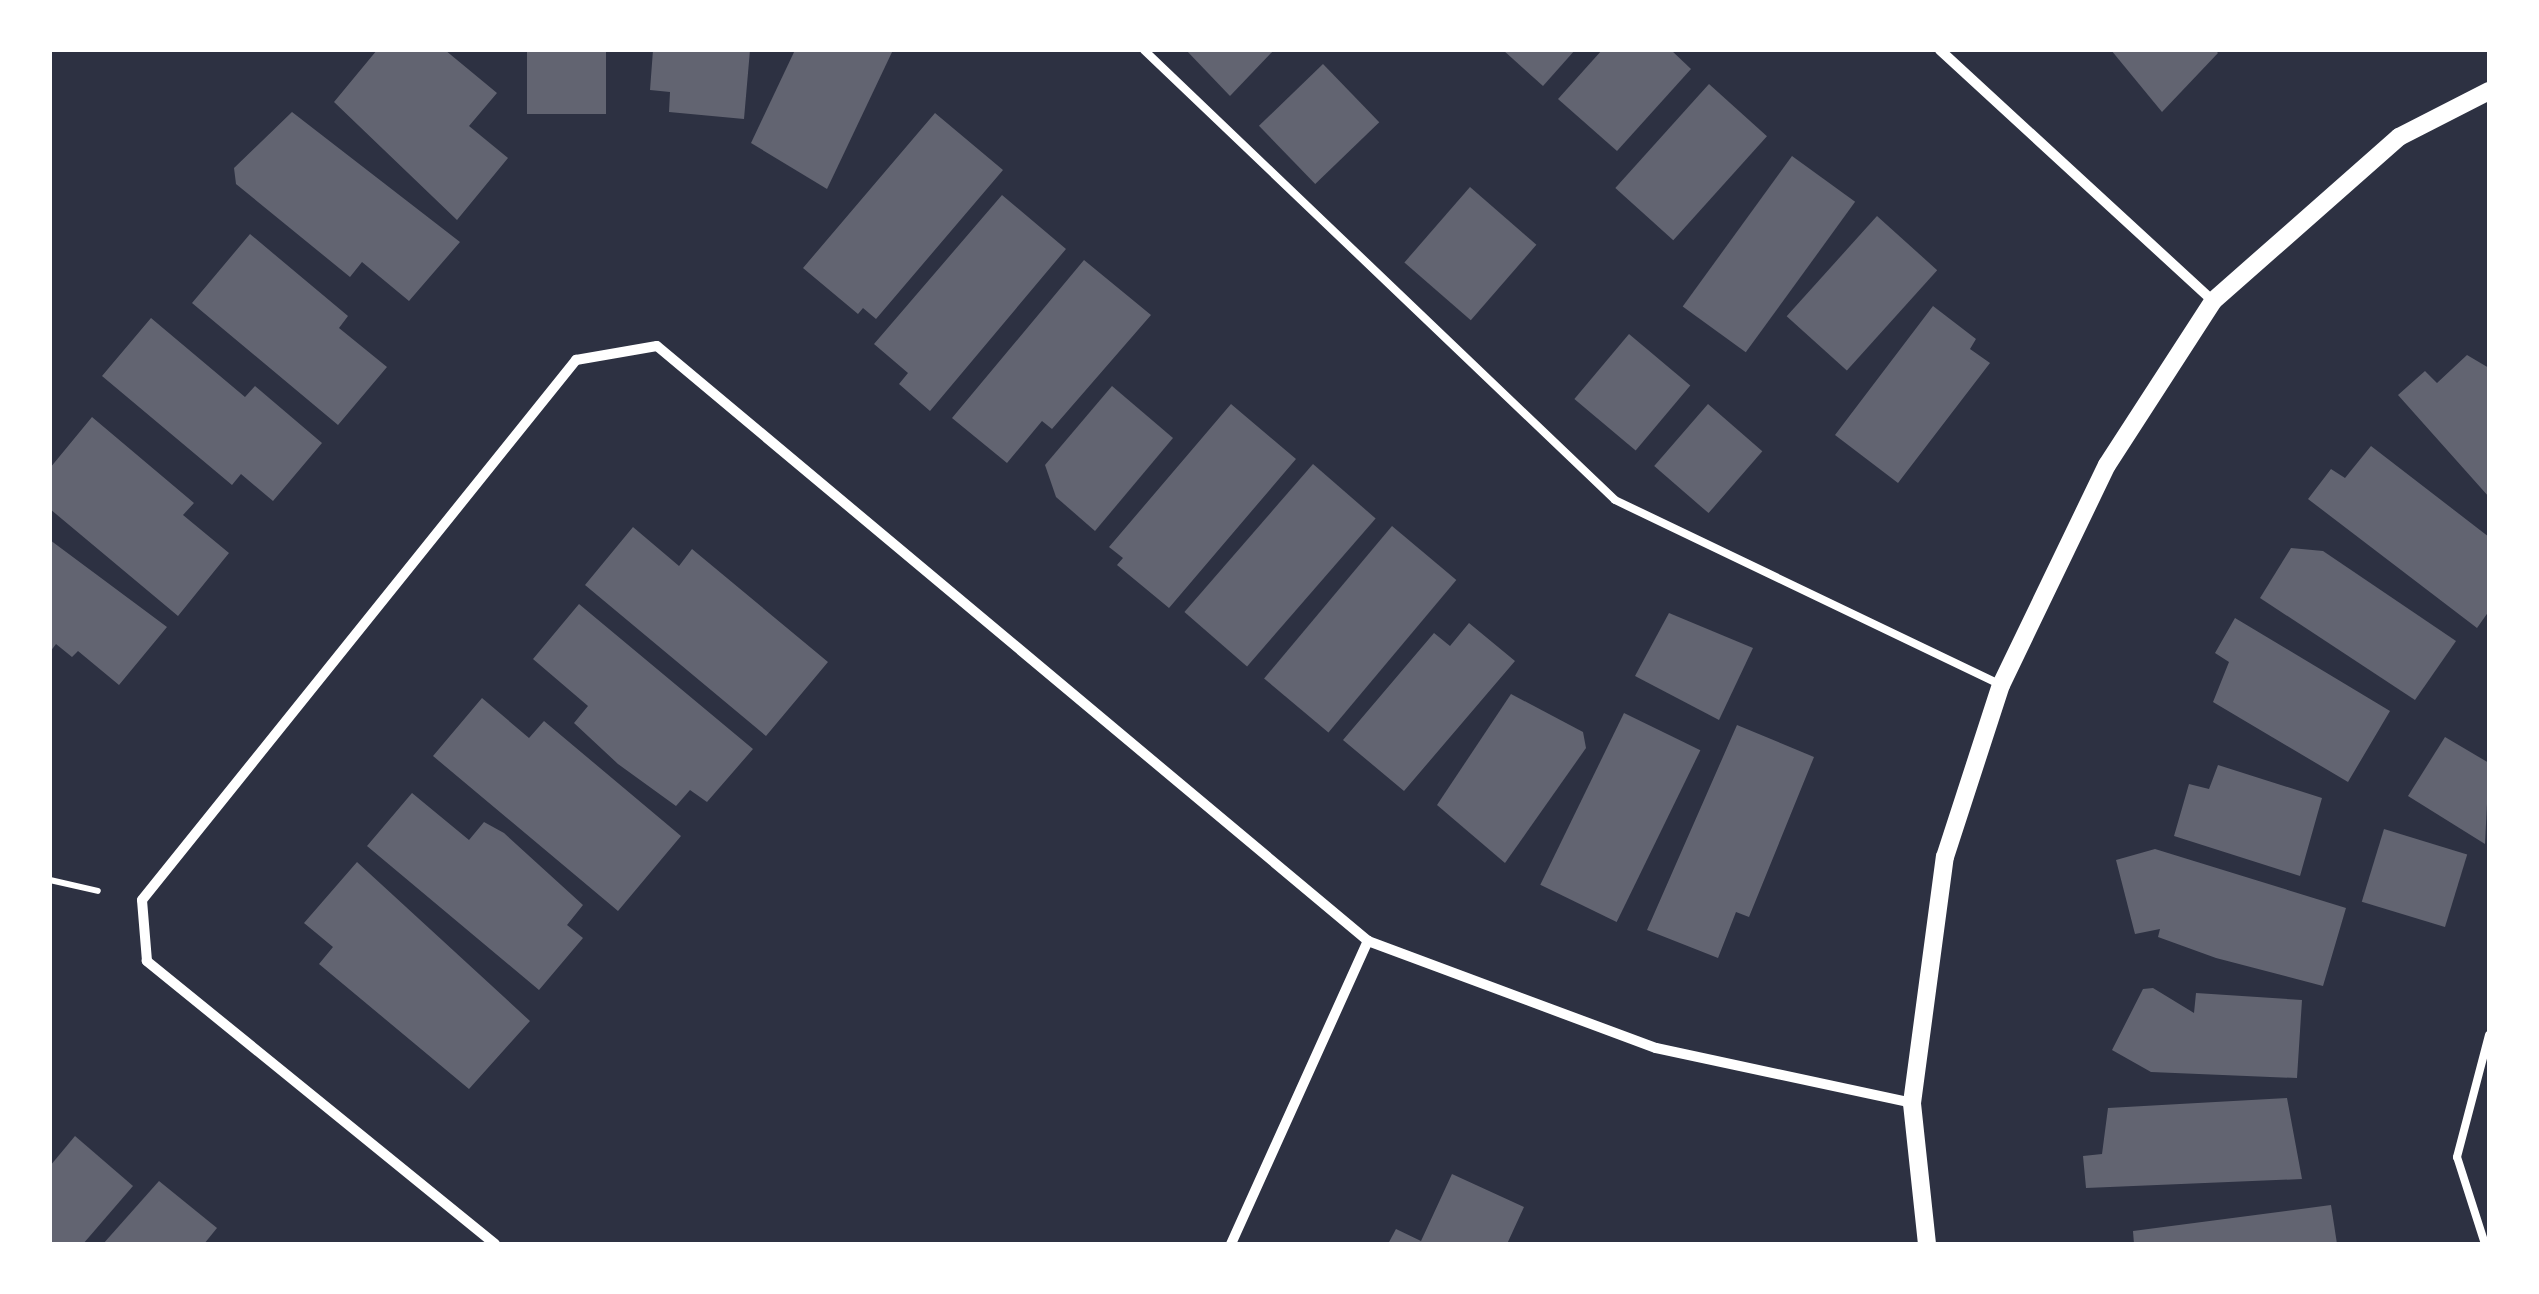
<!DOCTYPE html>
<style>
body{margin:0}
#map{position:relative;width:2539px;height:1294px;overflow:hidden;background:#2d3142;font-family:"Roboto Serif",serif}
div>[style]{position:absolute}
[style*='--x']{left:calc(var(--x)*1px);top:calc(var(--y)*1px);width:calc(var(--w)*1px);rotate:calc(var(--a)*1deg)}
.building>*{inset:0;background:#626471;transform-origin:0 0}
.path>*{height:6px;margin:-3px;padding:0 3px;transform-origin:3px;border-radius:3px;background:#fff}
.service>*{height:8px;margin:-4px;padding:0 4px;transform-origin:4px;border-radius:4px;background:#fff}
.minor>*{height:10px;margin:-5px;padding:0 5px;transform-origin:5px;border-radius:5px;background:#fff}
.tertiary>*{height:18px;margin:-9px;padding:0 9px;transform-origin:9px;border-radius:9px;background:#fff}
span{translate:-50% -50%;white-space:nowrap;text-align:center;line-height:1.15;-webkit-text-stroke:10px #fff;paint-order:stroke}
.frame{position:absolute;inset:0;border:52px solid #fff;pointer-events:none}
</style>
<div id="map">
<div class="building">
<i style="clip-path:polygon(377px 50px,445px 50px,497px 93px,469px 126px,508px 158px,457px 220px,334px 102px)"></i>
<i style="left:527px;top:50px;width:79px;height:64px"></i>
<i style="clip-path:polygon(653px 50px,750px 50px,744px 119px,669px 112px,670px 92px,650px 90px)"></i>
<i style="clip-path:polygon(795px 50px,893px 50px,827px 189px,751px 143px)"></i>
<i style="clip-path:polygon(1186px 50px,1274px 50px,1230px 96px)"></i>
<i style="clip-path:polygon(1503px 50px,1575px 50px,1543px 86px)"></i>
<i style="clip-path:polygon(1602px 50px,1671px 50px,1691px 69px,1617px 151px,1558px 99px)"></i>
<i style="clip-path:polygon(2111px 50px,2215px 50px,2218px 53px,2162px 112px)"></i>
<i style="left:1323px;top:64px;width:81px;height:89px;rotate:46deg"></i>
<i style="left:1709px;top:84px;width:78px;height:140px;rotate:42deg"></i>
<i style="clip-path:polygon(292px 112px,460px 242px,409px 301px,362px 262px,350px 277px,236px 184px,234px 168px)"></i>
<i style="clip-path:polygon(935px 113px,1003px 170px,876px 319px,863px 308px,858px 314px,803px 268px)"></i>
<i style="left:1792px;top:156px;width:78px;height:186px;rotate:36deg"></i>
<i style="left:1470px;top:187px;width:88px;height:100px;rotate:41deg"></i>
<i style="clip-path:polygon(1002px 195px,1066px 249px,930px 411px,899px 384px,908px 373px,874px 344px)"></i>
<i style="left:1877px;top:216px;width:81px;height:135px;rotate:42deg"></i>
<i style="clip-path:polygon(250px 234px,348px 316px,339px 328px,387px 367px,338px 425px,192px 303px)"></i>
<i style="clip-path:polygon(1084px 260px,1151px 315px,1052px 429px,1042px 421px,1007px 463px,952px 418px)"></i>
<i style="clip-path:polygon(1933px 306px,1976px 339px,1970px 349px,1990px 363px,1898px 483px,1835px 435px)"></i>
<i style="clip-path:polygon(151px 318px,245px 397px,255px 386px,322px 443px,273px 501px,241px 474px,232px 485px,102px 376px)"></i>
<i style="left:1629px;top:334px;width:80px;height:85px;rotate:40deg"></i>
<i style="clip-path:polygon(2467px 355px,2489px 368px,2489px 497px,2398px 395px,2425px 371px,2437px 383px)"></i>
<i style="clip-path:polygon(1112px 386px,1173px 438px,1095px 531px,1056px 497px,1045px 465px)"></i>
<i style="clip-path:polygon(1231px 404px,1296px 459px,1169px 608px,1117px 565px,1123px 558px,1109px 547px)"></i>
<i style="left:1708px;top:404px;width:72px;height:82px;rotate:41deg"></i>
<i style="clip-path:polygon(92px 417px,194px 503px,183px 515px,229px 553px,178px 616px,50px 509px,50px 468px)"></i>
<i style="clip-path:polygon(2371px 446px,2489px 537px,2489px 611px,2477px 628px,2308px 499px,2331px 469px,2345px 478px)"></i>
<i style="left:1313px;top:464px;width:83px;height:196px;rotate:41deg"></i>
<i style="left:1392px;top:526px;width:84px;height:199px;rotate:40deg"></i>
<i style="clip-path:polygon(633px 527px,679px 566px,692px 549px,828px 662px,766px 736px,585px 585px)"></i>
<i style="clip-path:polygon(50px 540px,167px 627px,119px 685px,78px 651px,72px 657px,56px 644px,50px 652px)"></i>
<i style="clip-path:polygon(2291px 548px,2323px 551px,2456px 641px,2415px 700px,2260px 598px)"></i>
<i style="clip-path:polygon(579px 604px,753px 749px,707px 802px,690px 790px,676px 806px,618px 764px,574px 723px,588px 706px,533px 659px)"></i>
<i style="clip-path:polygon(1669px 613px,1753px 648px,1719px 720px,1635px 676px)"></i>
<i style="clip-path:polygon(2235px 618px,2390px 711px,2348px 782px,2213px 702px,2229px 662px,2215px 653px)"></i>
<i style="clip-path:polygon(1469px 623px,1515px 661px,1404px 791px,1343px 740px,1434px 633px,1450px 646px)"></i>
<i style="clip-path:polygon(1511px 694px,1583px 732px,1586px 748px,1505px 863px,1437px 805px)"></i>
<i style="clip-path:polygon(482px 698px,529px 738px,544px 721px,681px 836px,618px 911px,433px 756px)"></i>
<i style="left:1624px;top:713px;width:85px;height:191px;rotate:26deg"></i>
<i style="clip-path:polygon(1737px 725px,1814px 757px,1749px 917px,1736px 912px,1718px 958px,1647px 930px)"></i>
<i style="clip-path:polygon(2445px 737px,2489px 763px,2485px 844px,2408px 796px)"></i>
<i style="clip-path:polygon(2218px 765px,2322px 798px,2300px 876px,2174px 836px,2189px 784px,2209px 789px)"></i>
<i style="clip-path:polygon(412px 793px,469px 840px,484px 822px,504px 833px,583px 905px,567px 925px,583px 938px,539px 990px,367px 846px)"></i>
<i style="left:2384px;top:829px;width:87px;height:76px;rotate:17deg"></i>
<i style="clip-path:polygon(2155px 849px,2346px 908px,2323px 986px,2216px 958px,2158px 937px,2160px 929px,2135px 934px,2116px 860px)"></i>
<i style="clip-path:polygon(357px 862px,530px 1021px,469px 1089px,319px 964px,333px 947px,304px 923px)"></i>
<i style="clip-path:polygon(2153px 988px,2194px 1013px,2196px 993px,2302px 1000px,2297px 1078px,2151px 1072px,2112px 1050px,2143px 989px)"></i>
<i style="clip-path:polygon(2287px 1098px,2302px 1179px,2086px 1188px,2083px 1156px,2102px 1154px,2108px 1108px)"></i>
<i style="clip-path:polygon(75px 1136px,133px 1186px,83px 1244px,50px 1244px,50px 1166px)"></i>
<i style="clip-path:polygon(1452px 1174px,1524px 1207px,1507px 1244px,1388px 1244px,1396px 1229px,1421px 1241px)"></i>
<i style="clip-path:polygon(159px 1181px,217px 1228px,204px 1244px,103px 1244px)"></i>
<i style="clip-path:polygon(2331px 1205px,2337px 1244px,2134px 1244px,2133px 1231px)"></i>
</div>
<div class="path">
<i style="--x:50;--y:880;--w:49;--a:12.9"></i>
</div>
<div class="service">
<i style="--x:1144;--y:50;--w:651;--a:43.69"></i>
<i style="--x:1615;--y:500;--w:428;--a:25.6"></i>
<i style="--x:2485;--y:1244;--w:91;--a:-107.8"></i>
<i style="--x:2457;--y:1157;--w:126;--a:-75.3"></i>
</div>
<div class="minor">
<i style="--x:1940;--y:50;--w:371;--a:42.6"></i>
<i style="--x:495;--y:1244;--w:449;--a:-140.9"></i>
<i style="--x:147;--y:961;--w:61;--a:-94.7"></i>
<i style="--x:142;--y:900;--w:693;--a:-51.21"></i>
<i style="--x:576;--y:360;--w:82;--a:-9.8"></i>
<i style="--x:657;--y:346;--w:927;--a:39.92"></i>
<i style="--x:1368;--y:941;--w:307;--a:20.4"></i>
<i style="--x:1656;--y:1048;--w:262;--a:12.1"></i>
<i style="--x:1231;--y:1244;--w:333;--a:-65.7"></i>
</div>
<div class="tertiary">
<i style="--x:1927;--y:1244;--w:142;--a:-96.1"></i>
<i style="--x:1912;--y:1103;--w:248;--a:-82.4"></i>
<i style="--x:1945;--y:857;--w:181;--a:-72"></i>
<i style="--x:2001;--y:685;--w:244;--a:-64.3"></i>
<i style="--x:2107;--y:465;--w:195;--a:-57.1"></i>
<i style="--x:2213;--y:301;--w:248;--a:-41.4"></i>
<i style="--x:2399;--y:137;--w:101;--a:-27.1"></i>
</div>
<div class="frame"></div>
</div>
